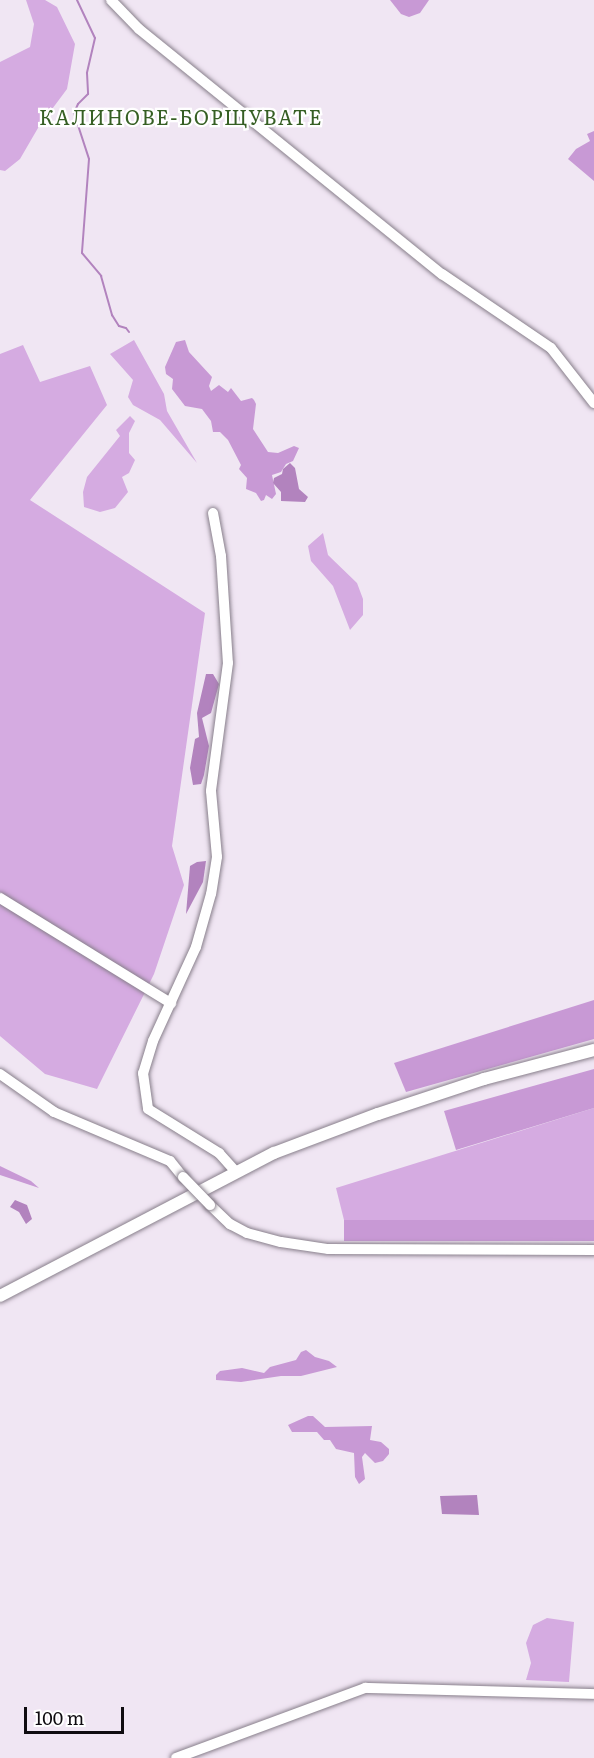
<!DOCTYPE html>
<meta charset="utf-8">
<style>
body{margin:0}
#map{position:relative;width:594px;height:1758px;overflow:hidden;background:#f0e6f3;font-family:Literata,serif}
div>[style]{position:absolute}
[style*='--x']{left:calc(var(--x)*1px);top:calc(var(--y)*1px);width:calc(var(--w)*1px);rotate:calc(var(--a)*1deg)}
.green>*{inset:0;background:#d5abe1}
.forest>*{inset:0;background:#c899d5;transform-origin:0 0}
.water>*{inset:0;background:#b283be}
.stream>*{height:2px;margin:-1px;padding:0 1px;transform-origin:1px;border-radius:1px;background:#b283be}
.roads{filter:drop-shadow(0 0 2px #887f8b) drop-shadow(0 0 2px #887f8b)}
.minor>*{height:10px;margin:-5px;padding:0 5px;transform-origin:5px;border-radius:5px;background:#fff}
.major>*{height:12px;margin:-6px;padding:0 6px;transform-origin:6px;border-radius:6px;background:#fff}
.bridges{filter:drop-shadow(0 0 2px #887f8b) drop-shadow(0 0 2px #887f8b)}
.minor-bridge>*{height:10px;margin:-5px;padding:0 5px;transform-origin:5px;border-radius:5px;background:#fff}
span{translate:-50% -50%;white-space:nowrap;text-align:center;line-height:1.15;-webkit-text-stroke:4.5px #fff;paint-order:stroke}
.quarter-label{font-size:20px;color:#365f24;letter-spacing:1.5px}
.scale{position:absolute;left:24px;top:1707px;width:100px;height:27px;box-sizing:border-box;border:3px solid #0f0c10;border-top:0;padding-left:8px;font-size:18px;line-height:21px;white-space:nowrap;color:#0f0c10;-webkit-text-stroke:4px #fff;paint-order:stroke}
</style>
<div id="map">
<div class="green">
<i style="clip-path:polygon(26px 0,45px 0,57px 7px,75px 44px,67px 89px,38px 128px,20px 159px,5px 171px,0 170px,0 62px,30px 47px,34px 24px)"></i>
<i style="clip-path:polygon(134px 340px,164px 394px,167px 411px,197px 463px,160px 420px,133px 405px,128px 397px,133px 380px,110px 354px)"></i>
<i style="clip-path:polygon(23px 345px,40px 382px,90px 366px,107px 405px,30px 500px,205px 613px,172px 846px,184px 885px,154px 974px,97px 1089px,45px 1074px,0 1036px,0 354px)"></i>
<i style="clip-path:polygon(130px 416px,135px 421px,129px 433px,129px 453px,135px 460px,129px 473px,122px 477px,128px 492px,115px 508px,100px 512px,84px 507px,83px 492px,87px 477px,120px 436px,116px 430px)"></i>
<i style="clip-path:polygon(323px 533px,328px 555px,357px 583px,363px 599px,363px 615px,350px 630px,333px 586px,311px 561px,308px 546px)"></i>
<i style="clip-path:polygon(594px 1108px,594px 1220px,344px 1220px,336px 1188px)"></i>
<i style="clip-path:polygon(547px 1618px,574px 1622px,569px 1682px,526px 1680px,531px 1663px,526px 1643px,533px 1625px)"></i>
</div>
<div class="forest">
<i style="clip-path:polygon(390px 0,429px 0,420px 13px,409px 17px,401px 14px)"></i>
<i style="clip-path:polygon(594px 131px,594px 181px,568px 159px,576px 149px,590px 141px,587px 134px)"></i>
<i style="clip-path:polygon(185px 340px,189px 352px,212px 377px,209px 386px,211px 391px,219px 385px,228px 392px,231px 388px,241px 401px,252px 398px,254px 400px,256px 404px,253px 429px,268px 452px,278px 453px,294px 446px,299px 448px,293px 461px,286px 464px,281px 472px,272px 475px,276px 494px,272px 499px,266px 495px,264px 500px,261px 501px,256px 493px,246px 489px,247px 478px,239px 469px,241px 465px,228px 440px,220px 432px,213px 432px,211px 421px,202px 409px,185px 406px,172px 389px,173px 379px,166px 374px,165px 367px,176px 342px)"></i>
<i style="clip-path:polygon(594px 1000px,594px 1039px,406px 1092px,394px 1063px)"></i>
<i style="clip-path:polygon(594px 1069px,594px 1108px,456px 1150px,444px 1111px)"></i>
<i style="clip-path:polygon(0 1166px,31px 1181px,39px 1188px,0 1175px)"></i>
<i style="left:344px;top:1220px;width:250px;height:21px"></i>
<i style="clip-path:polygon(306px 1350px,315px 1357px,329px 1361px,337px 1367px,301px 1376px,281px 1376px,241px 1382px,216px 1380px,216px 1375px,220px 1371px,242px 1368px,264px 1373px,270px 1367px,296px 1360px,301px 1352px)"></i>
<i style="clip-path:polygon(308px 1416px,313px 1416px,325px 1427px,372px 1426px,370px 1440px,381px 1442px,389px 1449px,389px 1454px,383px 1461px,375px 1463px,365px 1453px,362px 1457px,365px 1479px,359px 1484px,355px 1477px,354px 1453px,336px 1449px,330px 1440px,324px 1440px,317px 1432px,292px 1432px,288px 1425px)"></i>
</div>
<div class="water">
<i style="clip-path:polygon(290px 463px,295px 468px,299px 489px,308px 497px,305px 502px,281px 501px,281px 492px,273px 483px,274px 478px,282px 474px,283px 469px)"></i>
<i style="clip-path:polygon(206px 674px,213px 674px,219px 684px,211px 713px,202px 718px,209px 746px,204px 775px,201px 784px,193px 785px,190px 768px,195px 739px,199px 737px,197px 713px)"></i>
<i style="clip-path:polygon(206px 861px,203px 882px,186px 914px,190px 866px,197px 862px)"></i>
<i style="clip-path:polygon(15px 1200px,27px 1205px,32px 1219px,26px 1224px,19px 1212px,10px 1207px)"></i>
<i style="clip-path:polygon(477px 1495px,479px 1515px,442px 1514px,440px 1496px)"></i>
</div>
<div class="stream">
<i style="--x:77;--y:0;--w:42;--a:64.7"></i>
<i style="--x:95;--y:38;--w:36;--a:103"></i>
<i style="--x:87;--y:73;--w:21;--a:87"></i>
<i style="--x:88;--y:94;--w:14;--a:135"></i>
<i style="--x:78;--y:104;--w:10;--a:114"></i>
<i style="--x:74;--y:113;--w:48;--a:71.9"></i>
<i style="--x:89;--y:159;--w:94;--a:94.3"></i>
<i style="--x:82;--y:253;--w:30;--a:50"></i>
<i style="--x:101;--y:276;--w:41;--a:74.2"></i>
<i style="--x:112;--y:315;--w:13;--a:58"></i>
<i style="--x:119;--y:326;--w:7;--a:16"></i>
<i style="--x:126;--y:328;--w:5;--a:53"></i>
</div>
<div class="roads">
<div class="minor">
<i style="--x:111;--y:0;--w:40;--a:46"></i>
<i style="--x:139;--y:29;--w:390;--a:39"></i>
<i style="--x:442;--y:274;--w:132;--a:34.2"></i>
<i style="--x:551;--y:348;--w:70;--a:52"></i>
<i style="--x:213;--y:513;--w:44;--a:79.5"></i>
<i style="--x:221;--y:556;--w:107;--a:86.3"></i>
<i style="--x:228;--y:663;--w:129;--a:97.6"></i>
<i style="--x:211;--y:791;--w:66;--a:84.8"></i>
<i style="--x:217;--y:857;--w:37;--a:99"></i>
<i style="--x:211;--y:894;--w:55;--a:105.8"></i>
<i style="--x:196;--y:947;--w:103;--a:114.6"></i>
<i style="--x:153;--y:1041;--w:34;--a:107"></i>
<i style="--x:143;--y:1073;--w:36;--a:82"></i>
<i style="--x:148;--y:1109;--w:84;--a:31.8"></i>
<i style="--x:219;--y:1153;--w:25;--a:48"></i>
<i style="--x:0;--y:898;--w:201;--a:31.6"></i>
<i style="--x:0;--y:1074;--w:66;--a:35.1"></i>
<i style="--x:54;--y:1112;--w:126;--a:22.9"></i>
<i style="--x:170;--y:1161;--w:21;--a:51"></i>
<i style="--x:210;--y:1205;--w:28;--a:44"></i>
<i style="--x:230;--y:1224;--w:19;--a:28"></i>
<i style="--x:247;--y:1233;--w:35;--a:15"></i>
<i style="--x:281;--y:1242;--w:48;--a:8.5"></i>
<i style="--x:328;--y:1249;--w:266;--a:0.2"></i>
<i style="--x:176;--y:1758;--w:202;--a:-20.3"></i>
<i style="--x:365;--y:1688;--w:229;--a:1.5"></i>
</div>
<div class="major">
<i style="--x:0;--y:1296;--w:309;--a:-27.6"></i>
<i style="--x:274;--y:1153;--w:111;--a:-20.6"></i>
<i style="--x:378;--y:1114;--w:112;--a:-18.3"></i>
<i style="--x:484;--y:1079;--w:114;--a:-14.8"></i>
</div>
</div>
<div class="bridges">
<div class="minor-bridge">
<i style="--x:183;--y:1177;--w:39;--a:46"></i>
</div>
</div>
<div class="quarter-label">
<span style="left:181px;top:116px">КАЛИНОВЕ-БОРЩУВАТЕ</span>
</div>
<div class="scale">100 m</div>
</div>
